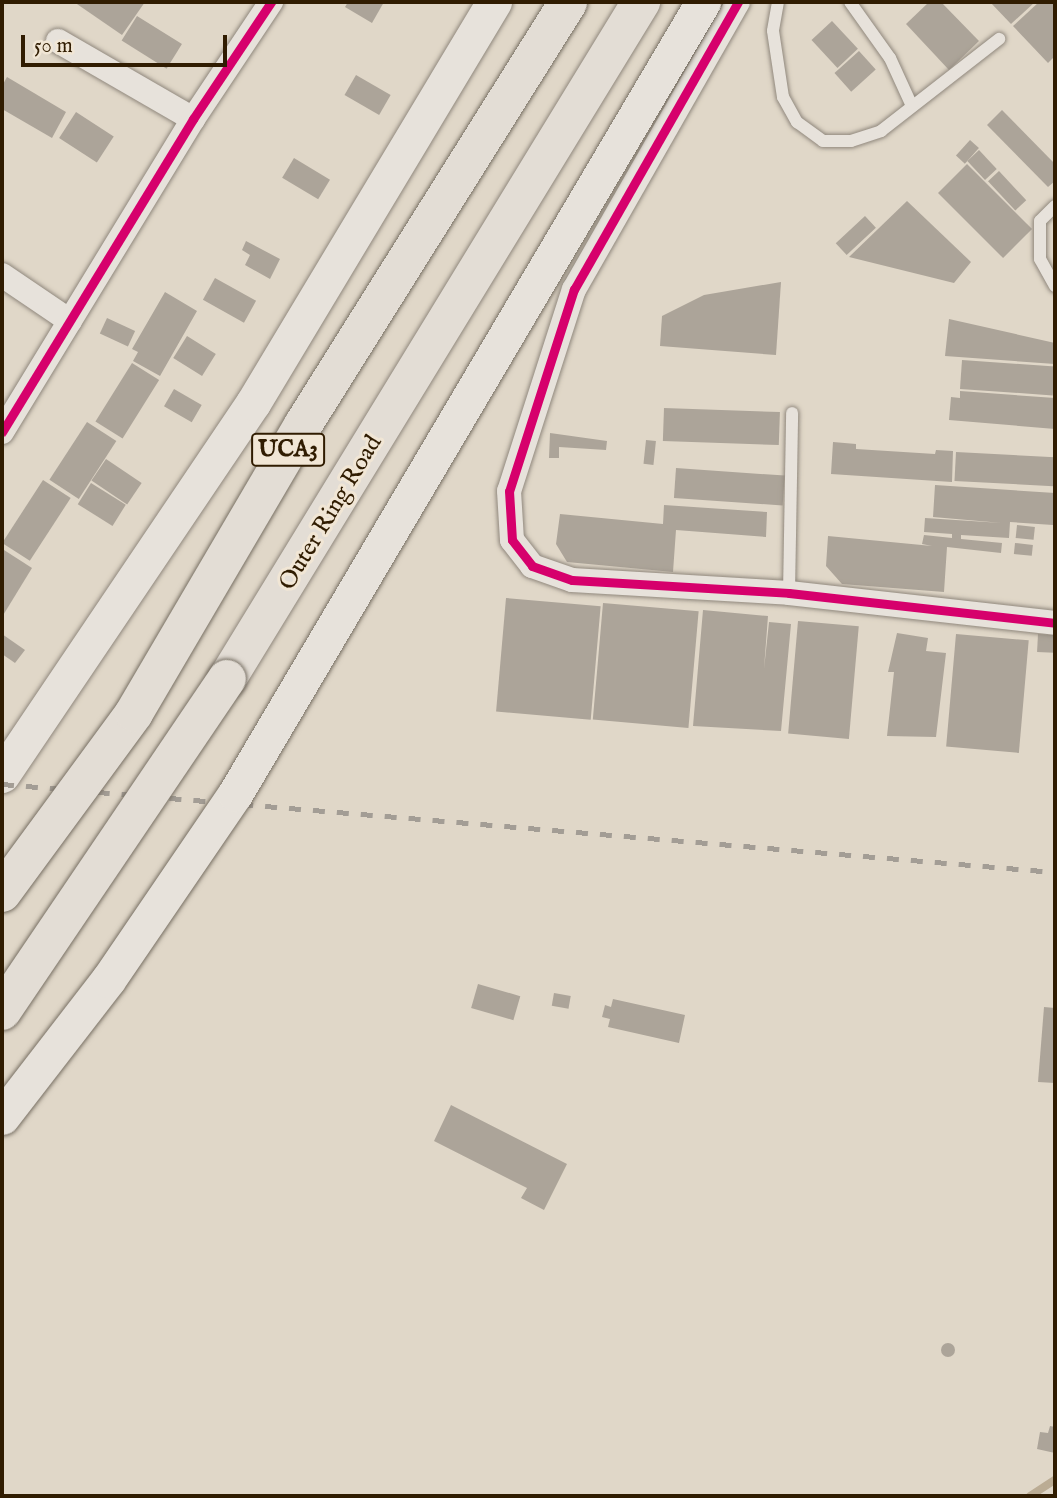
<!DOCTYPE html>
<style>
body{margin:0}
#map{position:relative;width:1057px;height:1498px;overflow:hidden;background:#e0d7c8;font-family:"IM FELL English",serif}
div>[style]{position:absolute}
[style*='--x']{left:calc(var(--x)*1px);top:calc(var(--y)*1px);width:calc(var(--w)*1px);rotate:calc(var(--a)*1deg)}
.stream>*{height:8px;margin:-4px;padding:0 4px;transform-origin:4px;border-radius:4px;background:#bbac94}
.building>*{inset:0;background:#aca499;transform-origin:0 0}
.round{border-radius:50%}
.roads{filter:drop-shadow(0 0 2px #90887d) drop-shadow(0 0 2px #90887d)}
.lane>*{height:12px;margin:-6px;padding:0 6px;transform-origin:6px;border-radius:6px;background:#e7e2db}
.street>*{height:24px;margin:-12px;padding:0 12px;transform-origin:12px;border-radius:12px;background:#e7e2db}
.secondary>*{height:35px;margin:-17.5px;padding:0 17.5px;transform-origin:17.5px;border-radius:17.5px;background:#e7e2db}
.primary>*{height:38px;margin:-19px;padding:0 19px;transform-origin:19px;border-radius:19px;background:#e3ddd5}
.rail>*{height:5px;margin-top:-2.5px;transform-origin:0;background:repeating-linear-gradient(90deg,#a39d95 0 12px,transparent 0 24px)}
.bridges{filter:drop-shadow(0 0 2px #776f63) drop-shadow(0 0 2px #776f63)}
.secondary-bridge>*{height:35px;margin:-17.5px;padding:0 17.5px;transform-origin:17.5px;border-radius:17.5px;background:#e7e2db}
.primary-bridge>*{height:38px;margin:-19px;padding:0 19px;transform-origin:19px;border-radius:19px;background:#e3ddd5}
.cycleway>*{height:9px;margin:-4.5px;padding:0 4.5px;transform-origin:4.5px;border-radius:4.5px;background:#d6006c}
span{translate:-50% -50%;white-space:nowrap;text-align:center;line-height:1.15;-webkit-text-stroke:6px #f1e6d5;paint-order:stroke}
.shield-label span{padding:2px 5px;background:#f1e6d5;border:2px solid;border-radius:5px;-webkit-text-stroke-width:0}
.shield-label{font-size:23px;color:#301c01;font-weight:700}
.street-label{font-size:24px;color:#301c01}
.frame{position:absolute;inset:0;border:4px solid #301c01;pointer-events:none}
.scale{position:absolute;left:21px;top:35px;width:206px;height:32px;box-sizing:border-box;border:4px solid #301c01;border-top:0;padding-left:9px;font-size:21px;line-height:24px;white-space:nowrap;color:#301c01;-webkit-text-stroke:5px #f1e6d5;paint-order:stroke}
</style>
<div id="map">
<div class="stream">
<i style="--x:1030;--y:1496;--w:30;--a:-33"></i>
</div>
<div class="building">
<i style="clip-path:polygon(74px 2px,145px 2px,122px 35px)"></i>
<i style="clip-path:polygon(348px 2px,384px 2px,372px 23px,345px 7px)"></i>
<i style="clip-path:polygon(929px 2px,941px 2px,979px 41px,949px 70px,906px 24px)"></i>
<i style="clip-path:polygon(990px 2px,1035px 2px,1011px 24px)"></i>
<i style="clip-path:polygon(1039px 2px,1055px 2px,1055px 56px,1048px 63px,1013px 26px)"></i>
<i style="left:137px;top:16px;width:53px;height:29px;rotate:32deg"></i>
<i style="left:832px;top:21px;width:38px;height:28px;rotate:47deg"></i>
<i style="left:859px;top:51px;width:25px;height:33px;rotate:48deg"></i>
<i style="left:356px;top:75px;width:40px;height:23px;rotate:30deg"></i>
<i style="clip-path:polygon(7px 77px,66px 112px,52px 138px,2px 109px,2px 86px)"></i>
<i style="clip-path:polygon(1002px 110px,1055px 164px,1055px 181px,1048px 187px,987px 125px)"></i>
<i style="left:76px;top:112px;width:45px;height:31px;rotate:33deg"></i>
<i style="left:970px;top:140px;width:12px;height:21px;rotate:42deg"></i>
<i style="left:979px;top:150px;width:26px;height:16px;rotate:47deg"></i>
<i style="left:294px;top:158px;width:42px;height:23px;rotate:31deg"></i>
<i style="left:967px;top:164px;width:92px;height:41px;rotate:45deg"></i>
<i style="left:999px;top:171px;width:40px;height:15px;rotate:47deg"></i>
<i style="clip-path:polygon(907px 201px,971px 262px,954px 283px,849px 257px)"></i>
<i style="left:865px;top:216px;width:16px;height:40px;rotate:47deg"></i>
<i style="clip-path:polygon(246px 241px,280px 259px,270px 279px,245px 265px,250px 255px,242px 250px)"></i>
<i style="left:215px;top:278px;width:47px;height:25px;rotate:29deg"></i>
<i style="clip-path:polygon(781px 282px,776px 355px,660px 346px,662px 316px,704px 295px)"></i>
<i style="clip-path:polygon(165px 292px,197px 311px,160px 376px,133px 361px,138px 352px,132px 349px)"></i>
<i style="left:107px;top:318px;width:31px;height:17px;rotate:25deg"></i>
<i style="clip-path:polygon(949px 319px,1055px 343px,1055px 364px,945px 356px)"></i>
<i style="left:187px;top:336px;width:34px;height:26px;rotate:32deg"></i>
<i style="left:962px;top:360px;width:93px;height:29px;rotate:4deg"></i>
<i style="left:132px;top:363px;width:32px;height:69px;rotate:32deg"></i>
<i style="left:174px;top:389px;width:32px;height:20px;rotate:30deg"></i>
<i style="clip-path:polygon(960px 391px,1055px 398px,1055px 429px,949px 420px,951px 397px,960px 398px)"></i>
<i style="left:664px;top:408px;width:116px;height:33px;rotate:2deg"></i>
<i style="left:87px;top:422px;width:35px;height:69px;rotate:33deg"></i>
<i style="clip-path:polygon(550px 433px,607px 441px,606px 450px,559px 447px,559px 458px,549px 458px)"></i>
<i style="left:646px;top:440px;width:10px;height:24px;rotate:6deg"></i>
<i style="clip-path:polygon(833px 442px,856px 444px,856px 449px,935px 454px,936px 450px,953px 451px,952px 482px,831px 474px)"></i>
<i style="left:956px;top:452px;width:99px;height:29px;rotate:3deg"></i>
<i style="left:106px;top:459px;width:43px;height:26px;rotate:34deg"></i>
<i style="left:676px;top:468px;width:109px;height:30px;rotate:4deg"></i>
<i style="left:43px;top:480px;width:33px;height:75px;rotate:33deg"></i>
<i style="left:91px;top:483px;width:41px;height:25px;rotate:32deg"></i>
<i style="clip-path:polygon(935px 485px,1055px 493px,1053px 525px,1010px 522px,1009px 538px,961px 535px,961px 539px,1002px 543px,1001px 553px,947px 547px,944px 592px,842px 584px,826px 566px,828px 536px,932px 546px,922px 544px,924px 535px,952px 538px,952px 534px,924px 532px,925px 518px,1002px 523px,933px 517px)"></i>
<i style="clip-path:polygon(664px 505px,767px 512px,766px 537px,676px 530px,673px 572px,567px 562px,556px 544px,560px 514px,663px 524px)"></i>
<i style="left:1017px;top:525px;width:18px;height:13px;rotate:6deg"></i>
<i style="left:1015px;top:543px;width:18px;height:11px;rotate:6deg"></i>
<i style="clip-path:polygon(4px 550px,32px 568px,2px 617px,2px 555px)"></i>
<i style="left:506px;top:598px;width:95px;height:114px;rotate:5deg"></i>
<i style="left:603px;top:603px;width:96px;height:117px;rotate:5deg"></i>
<i style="clip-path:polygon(703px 610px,768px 616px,764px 669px,769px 622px,791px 624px,781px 731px,693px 726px)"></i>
<i style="left:798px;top:621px;width:61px;height:113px;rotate:5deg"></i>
<i style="clip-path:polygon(897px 633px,928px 638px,926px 651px,946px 653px,936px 737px,887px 736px,894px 672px,888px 672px)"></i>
<i style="clip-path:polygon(2px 634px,25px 650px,15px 663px,2px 654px)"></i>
<i style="left:956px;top:634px;width:73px;height:113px;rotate:5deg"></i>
<i style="left:1038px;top:634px;width:17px;height:18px;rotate:3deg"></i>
<i style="left:478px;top:984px;width:44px;height:25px;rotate:16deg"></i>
<i style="left:554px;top:993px;width:17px;height:13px;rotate:10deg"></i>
<i style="clip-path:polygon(613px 999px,685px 1015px,679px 1043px,608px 1027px,610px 1019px,602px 1017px,605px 1005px,611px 1007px)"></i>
<i style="clip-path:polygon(1044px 1007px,1055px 1008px,1055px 1083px,1038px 1082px)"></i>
<i style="clip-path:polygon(451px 1105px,567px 1164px,544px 1210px,521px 1198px,527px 1188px,434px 1141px)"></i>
<i class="round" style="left:941px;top:1343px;width:14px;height:14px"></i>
<i style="clip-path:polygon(1050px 1426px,1055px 1427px,1055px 1453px,1037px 1449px,1040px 1432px,1048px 1433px)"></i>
</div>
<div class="roads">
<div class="lane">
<i style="--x:778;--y:2;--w:29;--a:100"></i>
<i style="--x:773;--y:31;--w:67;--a:81.4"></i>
<i style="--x:783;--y:97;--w:29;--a:61"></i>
<i style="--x:797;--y:122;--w:32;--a:36"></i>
<i style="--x:823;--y:141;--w:28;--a:0"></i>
<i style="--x:851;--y:141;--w:32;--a:-18"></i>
<i style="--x:881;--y:131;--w:150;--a:-37.9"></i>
<i style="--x:850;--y:2;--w:69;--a:54.5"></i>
<i style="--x:890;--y:58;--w:53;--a:65.4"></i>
<i style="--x:1055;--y:206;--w:21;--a:135"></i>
<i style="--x:1040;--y:221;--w:38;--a:90"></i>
<i style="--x:1040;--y:259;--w:31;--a:61"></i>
<i style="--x:789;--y:593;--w:180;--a:-89"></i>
</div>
<div class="street">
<i style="--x:738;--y:2;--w:331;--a:119.7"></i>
<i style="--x:574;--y:289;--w:212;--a:107.8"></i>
<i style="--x:509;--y:491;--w:49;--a:86.5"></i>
<i style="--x:512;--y:540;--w:33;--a:52"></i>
<i style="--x:532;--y:566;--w:42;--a:19.3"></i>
<i style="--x:572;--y:580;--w:217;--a:3.4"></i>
<i style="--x:789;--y:593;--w:268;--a:6.4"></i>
<i style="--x:58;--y:41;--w:156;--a:30"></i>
<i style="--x:2;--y:275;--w:82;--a:34.1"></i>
<i style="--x:2;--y:432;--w:367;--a:-58.6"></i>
<i style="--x:193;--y:119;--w:141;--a:-56.3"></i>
</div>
<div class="secondary">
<i style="--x:2;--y:775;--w:449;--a:-56"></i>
<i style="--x:253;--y:403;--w:468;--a:-59"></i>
</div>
<div class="primary">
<i style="--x:227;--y:679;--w:794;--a:-58.55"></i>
</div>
</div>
<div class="rail">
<i style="--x:2;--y:784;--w:1057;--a:4.78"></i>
</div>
<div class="bridges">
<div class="secondary-bridge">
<i style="--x:2;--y:1117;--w:173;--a:-52.3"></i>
<i style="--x:108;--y:980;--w:225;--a:-55.7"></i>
<i style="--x:235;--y:794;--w:920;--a:-59.42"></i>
</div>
<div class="primary-bridge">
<i style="--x:2;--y:893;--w:223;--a:-53.7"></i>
<i style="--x:134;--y:713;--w:334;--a:-59.6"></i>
<i style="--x:303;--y:425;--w:499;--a:-57.9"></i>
<i style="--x:2;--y:1011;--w:401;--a:-55.9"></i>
</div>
</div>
<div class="cycleway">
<i style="--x:738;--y:2;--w:331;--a:119.7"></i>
<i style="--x:574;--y:289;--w:212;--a:107.8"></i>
<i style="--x:509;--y:491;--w:49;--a:86.5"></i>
<i style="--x:512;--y:540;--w:33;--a:52"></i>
<i style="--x:532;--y:566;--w:42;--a:19.3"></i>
<i style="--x:572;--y:580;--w:217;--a:3.4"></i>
<i style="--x:789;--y:593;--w:268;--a:6.4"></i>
<i style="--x:2;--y:432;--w:367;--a:-58.6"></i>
<i style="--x:193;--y:119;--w:141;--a:-56.3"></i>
</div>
<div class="shield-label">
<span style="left:288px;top:450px">UCA3</span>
</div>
<div class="street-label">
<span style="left:331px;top:513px;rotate:-59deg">Outer Ring Road</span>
</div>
<div class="frame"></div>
<div class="scale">50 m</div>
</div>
